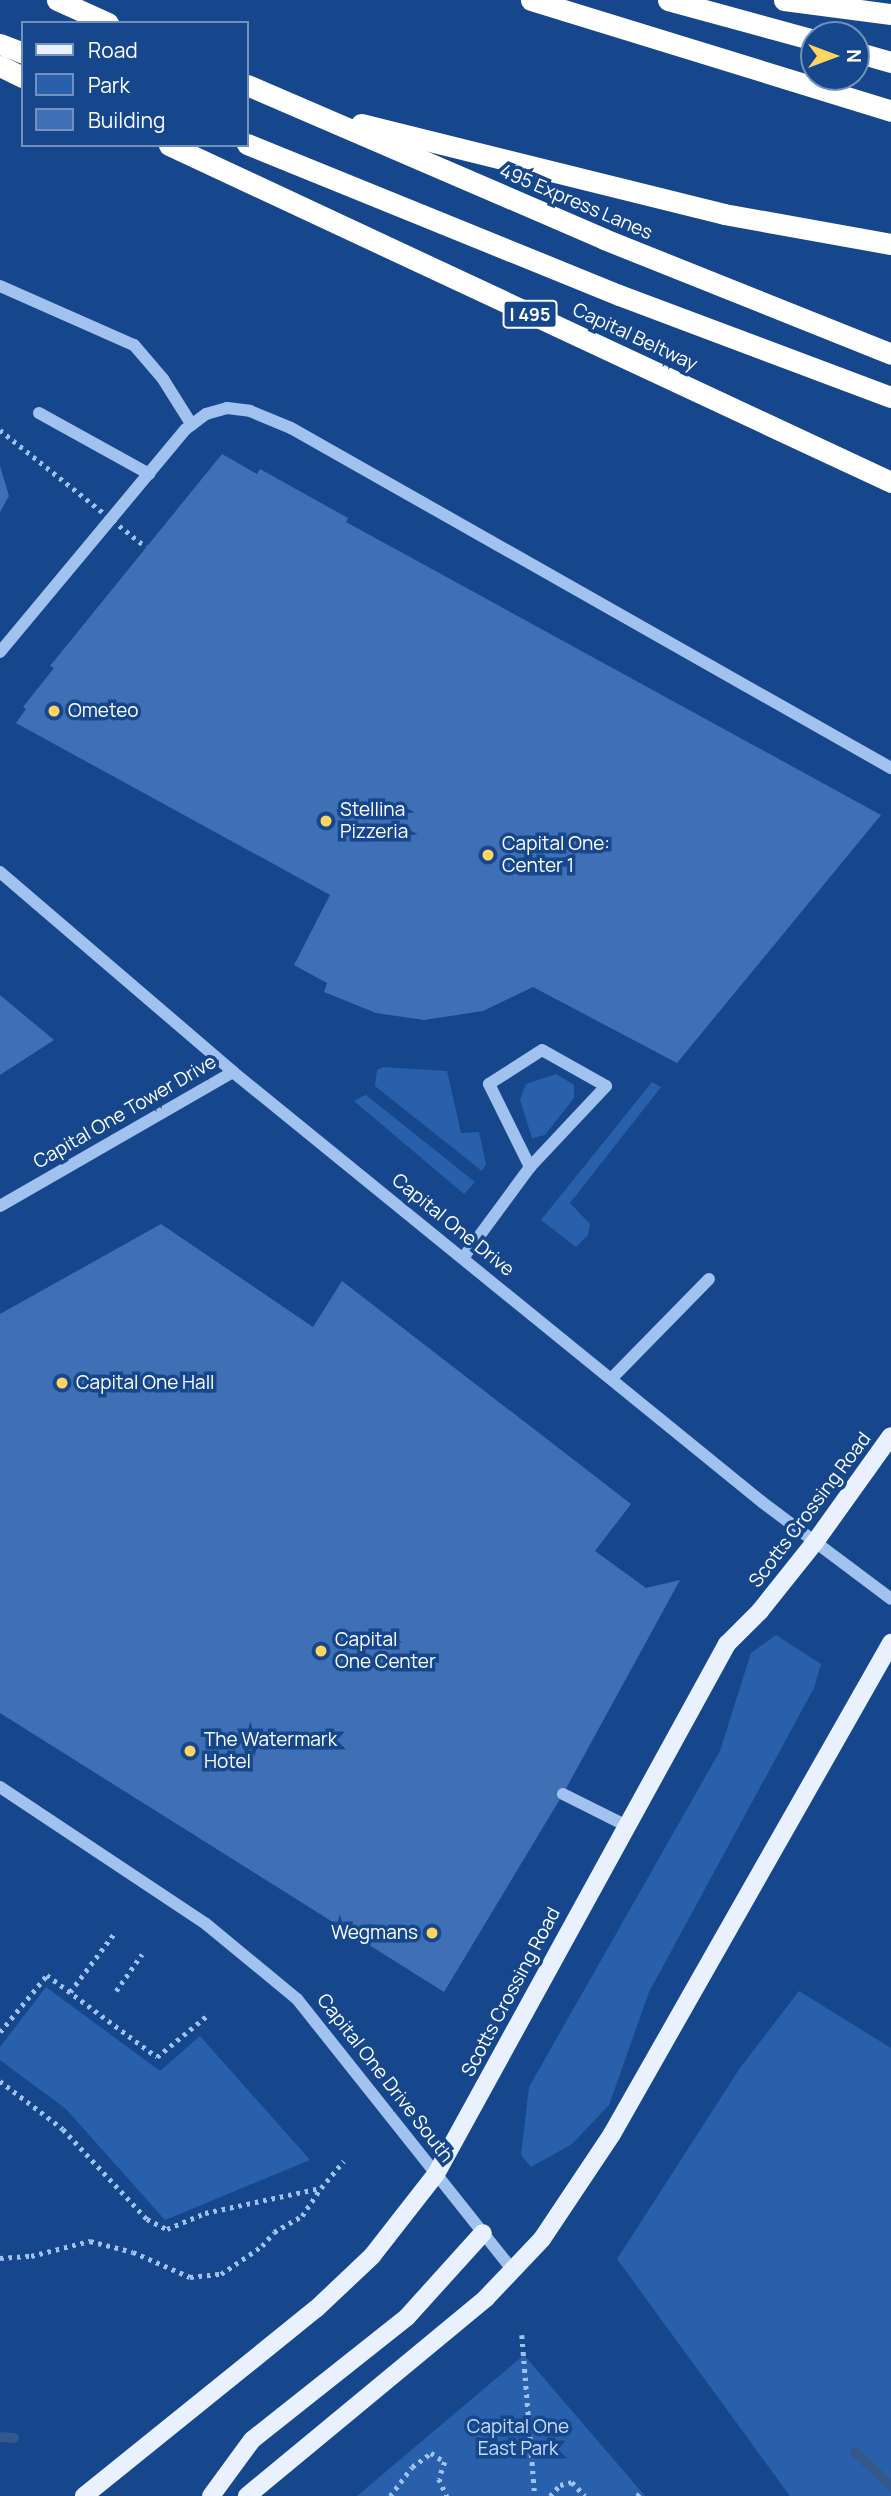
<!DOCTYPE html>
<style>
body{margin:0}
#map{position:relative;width:891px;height:2496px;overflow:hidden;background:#16478c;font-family:Manrope,sans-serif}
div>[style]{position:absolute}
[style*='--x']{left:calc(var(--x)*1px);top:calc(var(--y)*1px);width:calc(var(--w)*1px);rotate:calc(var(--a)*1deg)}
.green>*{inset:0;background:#2960ab}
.stream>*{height:10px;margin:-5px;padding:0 5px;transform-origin:5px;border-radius:5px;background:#34588b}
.building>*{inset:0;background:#3f70b5}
.path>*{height:4.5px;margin-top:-2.25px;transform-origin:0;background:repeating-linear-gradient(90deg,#a1c2ef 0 3.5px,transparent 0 8.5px)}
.minor>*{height:12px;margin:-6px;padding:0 6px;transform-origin:6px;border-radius:6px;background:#a1c2ef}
.major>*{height:18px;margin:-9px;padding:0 9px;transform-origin:9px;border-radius:9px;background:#e9f1ff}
.highway>*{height:21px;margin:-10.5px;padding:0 10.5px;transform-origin:10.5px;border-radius:10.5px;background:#fff}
.path-bridge>*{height:4.5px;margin-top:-2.25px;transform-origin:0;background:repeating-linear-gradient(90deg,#a1c2ef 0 3.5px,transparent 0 8.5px)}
.dots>*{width:19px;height:19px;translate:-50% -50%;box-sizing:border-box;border:4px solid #16478c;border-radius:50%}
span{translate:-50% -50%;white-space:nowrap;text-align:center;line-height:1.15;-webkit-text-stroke:7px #16478c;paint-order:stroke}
.shield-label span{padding:2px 5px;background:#16478c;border:2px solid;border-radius:5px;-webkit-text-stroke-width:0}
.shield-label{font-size:18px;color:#fff;font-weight:700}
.street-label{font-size:19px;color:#fff}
.poi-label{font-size:19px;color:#fff}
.left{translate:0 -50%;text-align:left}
.right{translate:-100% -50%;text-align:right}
.park-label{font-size:19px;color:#c7ddfb}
.legend{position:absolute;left:21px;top:21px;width:228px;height:126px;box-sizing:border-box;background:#16478c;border:2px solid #7391ba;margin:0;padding:9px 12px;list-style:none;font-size:21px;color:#fff}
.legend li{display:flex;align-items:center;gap:14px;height:35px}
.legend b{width:35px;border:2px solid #7391ba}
.north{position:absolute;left:800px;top:21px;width:70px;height:70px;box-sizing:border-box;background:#16478c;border:2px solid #7391ba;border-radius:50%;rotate:90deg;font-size:19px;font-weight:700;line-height:28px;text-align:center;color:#fff}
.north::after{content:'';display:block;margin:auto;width:24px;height:32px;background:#ffd55f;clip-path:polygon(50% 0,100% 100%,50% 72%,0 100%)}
</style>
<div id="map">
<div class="green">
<i style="clip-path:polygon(383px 1067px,447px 1071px,461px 1133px,479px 1132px,486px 1164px,482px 1171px,375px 1086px,377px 1070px)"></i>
<i style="clip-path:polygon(556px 1074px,574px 1085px,574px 1098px,545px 1135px,532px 1138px,520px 1100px,526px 1084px)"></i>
<i style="clip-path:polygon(652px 1082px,661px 1087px,570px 1203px,590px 1224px,588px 1235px,576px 1247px,541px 1220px)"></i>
<i style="clip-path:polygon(365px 1095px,366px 1095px,475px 1182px,464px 1194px,354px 1101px)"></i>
<i style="clip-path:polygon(776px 1635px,821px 1664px,814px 1688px,649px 1992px,609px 2105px,572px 2144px,531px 2167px,521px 2155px,529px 2087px,720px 1751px,751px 1653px)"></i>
<i style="clip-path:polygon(46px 1987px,160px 2071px,200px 2036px,310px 2160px,165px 2220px,66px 2109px,0 2060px,0 2047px)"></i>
<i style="clip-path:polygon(799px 1991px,891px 2048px,891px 2496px,790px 2496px,617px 2259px,740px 2068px)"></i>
<i style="clip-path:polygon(524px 2355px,645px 2496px,357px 2496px)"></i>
</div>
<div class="stream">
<i style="--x:0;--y:2437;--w:14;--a:4"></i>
<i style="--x:855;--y:2452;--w:50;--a:43.4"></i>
</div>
<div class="building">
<i style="clip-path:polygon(222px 454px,257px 474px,260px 469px,348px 518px,346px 522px,881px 815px,677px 1063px,533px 987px,483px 1011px,424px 1020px,376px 1013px,324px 992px,327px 983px,294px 965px,330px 895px,16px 723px,26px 709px,23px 707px,54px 668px,50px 666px)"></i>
<i style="clip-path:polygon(0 466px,9px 496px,0 512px)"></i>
<i style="clip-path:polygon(0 995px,54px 1040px,0 1075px)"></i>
<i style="clip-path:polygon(161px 1224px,313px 1327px,342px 1281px,631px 1504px,595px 1551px,646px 1588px,680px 1580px,563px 1794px,444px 1992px,0 1713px,0 1314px)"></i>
</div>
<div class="path">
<i style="--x:116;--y:1991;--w:45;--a:-54.9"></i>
<i style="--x:70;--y:1992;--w:76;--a:-53"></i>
<i style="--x:0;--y:2032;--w:74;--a:-50.5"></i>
<i style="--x:47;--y:1975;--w:137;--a:36.7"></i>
<i style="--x:157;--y:2057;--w:67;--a:-39.6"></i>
<i style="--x:0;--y:2081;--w:79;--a:37.3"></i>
<i style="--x:63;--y:2129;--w:123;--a:47"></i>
<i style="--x:147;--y:2219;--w:22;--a:27"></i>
<i style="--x:167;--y:2229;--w:41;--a:-22.8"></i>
<i style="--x:205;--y:2213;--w:119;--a:-12.2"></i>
<i style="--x:321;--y:2188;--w:35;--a:-50"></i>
<i style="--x:0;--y:2258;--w:31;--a:-4"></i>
<i style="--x:31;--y:2256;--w:61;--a:-14.3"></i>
<i style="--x:90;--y:2241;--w:44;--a:14.3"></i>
<i style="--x:133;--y:2252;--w:62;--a:23.7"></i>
<i style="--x:190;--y:2277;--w:31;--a:-6"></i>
<i style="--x:221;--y:2274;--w:50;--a:-34.3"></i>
<i style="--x:262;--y:2246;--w:18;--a:-49"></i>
<i style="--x:274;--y:2232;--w:32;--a:-30"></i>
<i style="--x:302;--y:2216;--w:34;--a:-56"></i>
<i style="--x:522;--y:2335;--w:162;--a:85.4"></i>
<i style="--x:390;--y:2496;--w:36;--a:-53"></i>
<i style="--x:412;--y:2467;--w:24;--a:-36"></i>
<i style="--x:431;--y:2453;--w:17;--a:33"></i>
<i style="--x:445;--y:2462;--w:18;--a:109"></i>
<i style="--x:439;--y:2479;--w:19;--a:65"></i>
<i style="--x:550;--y:2496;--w:15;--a:-48"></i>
<i style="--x:560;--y:2485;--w:12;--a:-14"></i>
<i style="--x:572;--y:2482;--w:19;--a:47"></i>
<i style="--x:637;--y:2496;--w:6;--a:-45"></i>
</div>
<div class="minor">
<i style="--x:0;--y:286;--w:146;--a:23.8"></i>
<i style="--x:134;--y:345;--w:45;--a:49.5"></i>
<i style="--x:163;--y:379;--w:54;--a:57.8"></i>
<i style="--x:39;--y:413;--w:126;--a:29"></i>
<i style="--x:0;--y:652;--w:290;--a:-50.2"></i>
<i style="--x:186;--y:429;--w:25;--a:-37"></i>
<i style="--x:206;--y:414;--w:22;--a:-16"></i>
<i style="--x:227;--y:408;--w:23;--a:7"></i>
<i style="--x:250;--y:411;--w:44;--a:22.5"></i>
<i style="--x:291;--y:428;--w:690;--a:29.54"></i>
<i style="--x:0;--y:872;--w:307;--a:40.6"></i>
<i style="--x:233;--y:1072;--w:682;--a:39.11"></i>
<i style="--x:762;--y:1502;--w:161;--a:36.9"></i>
<i style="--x:0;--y:1206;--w:269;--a:-29.9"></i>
<i style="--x:463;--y:1258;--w:113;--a:-53.6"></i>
<i style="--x:530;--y:1167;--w:111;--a:-46.8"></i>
<i style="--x:606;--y:1086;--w:73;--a:-150.6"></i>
<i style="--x:542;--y:1050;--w:63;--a:147.3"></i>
<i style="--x:489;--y:1084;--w:93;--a:63.7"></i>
<i style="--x:611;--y:1379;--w:140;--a:-45.6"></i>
<i style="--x:0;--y:1787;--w:247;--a:33.6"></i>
<i style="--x:206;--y:1924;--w:118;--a:39.5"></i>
<i style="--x:297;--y:1999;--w:347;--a:51.5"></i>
<i style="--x:563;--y:1794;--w:69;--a:26.6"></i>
</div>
<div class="major">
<i style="--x:84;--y:2496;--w:298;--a:-38.9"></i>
<i style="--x:316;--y:2309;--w:77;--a:-43.4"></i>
<i style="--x:372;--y:2256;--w:104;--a:-52"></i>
<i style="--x:436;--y:2174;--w:605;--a:-61.23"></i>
<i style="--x:727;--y:1644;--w:47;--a:-45"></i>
<i style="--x:760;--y:1611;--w:88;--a:-51.4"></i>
<i style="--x:815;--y:1542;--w:130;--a:-54.4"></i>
<i style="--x:211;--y:2496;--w:69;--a:-53.8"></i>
<i style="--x:252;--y:2440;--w:198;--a:-38.4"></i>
<i style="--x:407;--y:2317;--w:113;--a:-47.9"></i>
<i style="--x:247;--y:2496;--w:310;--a:-39.6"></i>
<i style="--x:486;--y:2298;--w:81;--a:-46.5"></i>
<i style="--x:542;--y:2239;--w:126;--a:-56.3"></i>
<i style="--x:612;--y:2134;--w:565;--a:-60.39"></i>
</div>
<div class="highway">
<i style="--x:57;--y:0;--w:56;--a:24.3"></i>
<i style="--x:531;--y:0;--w:377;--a:17.1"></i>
<i style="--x:668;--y:0;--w:151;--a:15.3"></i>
<i style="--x:784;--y:0;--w:108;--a:7.5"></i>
<i style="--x:0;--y:44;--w:25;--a:21"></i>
<i style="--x:856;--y:52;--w:36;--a:16"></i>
<i style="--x:0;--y:66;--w:25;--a:26"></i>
<i style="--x:247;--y:85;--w:389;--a:23.3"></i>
<i style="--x:604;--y:239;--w:309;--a:21.8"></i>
<i style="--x:361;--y:124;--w:374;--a:13.9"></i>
<i style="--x:724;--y:214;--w:170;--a:10.2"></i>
<i style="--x:247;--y:144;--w:401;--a:22.1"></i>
<i style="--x:619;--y:295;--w:290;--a:20.6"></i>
<i style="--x:169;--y:145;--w:797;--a:25.02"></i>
</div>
<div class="path-bridge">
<i style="--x:0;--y:430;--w:187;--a:38.7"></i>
</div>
<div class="dots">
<i style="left:54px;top:711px;background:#ffd55f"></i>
<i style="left:326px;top:821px;background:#ffd55f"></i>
<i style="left:488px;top:855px;background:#ffd55f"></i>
<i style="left:62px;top:1383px;background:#ffd55f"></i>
<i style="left:321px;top:1651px;background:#ffd55f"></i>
<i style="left:190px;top:1751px;background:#ffd55f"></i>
<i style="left:432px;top:1933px;background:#ffd55f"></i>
</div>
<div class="shield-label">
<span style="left:530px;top:314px">I 495</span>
</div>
<div class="street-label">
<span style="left:576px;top:202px;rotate:23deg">495 Express Lanes</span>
<span style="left:635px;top:337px;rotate:25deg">Capital Beltway</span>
<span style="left:125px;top:1112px;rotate:-30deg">Capital One Tower Drive</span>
<span style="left:453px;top:1225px;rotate:39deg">Capital One Drive</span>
<span style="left:810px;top:1510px;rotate:-53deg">Scotts Crossing Road</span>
<span style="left:511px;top:1992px;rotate:-62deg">Scotts Crossing Road</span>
<span style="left:385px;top:2078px;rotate:52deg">Capital One Drive South</span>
</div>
<div class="poi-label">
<span class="left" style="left:68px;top:711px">Ometeo</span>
<span class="left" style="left:340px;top:821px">Stellina<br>Pizzeria</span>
<span class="left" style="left:502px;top:855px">Capital One:<br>Center 1</span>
<span class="left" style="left:76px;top:1383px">Capital One Hall</span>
<span class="left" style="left:335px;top:1651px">Capital<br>One Center</span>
<span class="left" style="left:204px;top:1751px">The Watermark<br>Hotel</span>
<span class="right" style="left:418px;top:1933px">Wegmans</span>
</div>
<div class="park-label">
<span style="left:518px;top:2438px">Capital One<br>East Park</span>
</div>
<ul class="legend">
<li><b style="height:9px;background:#e9f1ff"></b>Road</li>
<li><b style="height:19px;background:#2960ab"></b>Park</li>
<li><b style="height:19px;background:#3f70b5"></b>Building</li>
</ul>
<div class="north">N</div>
</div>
